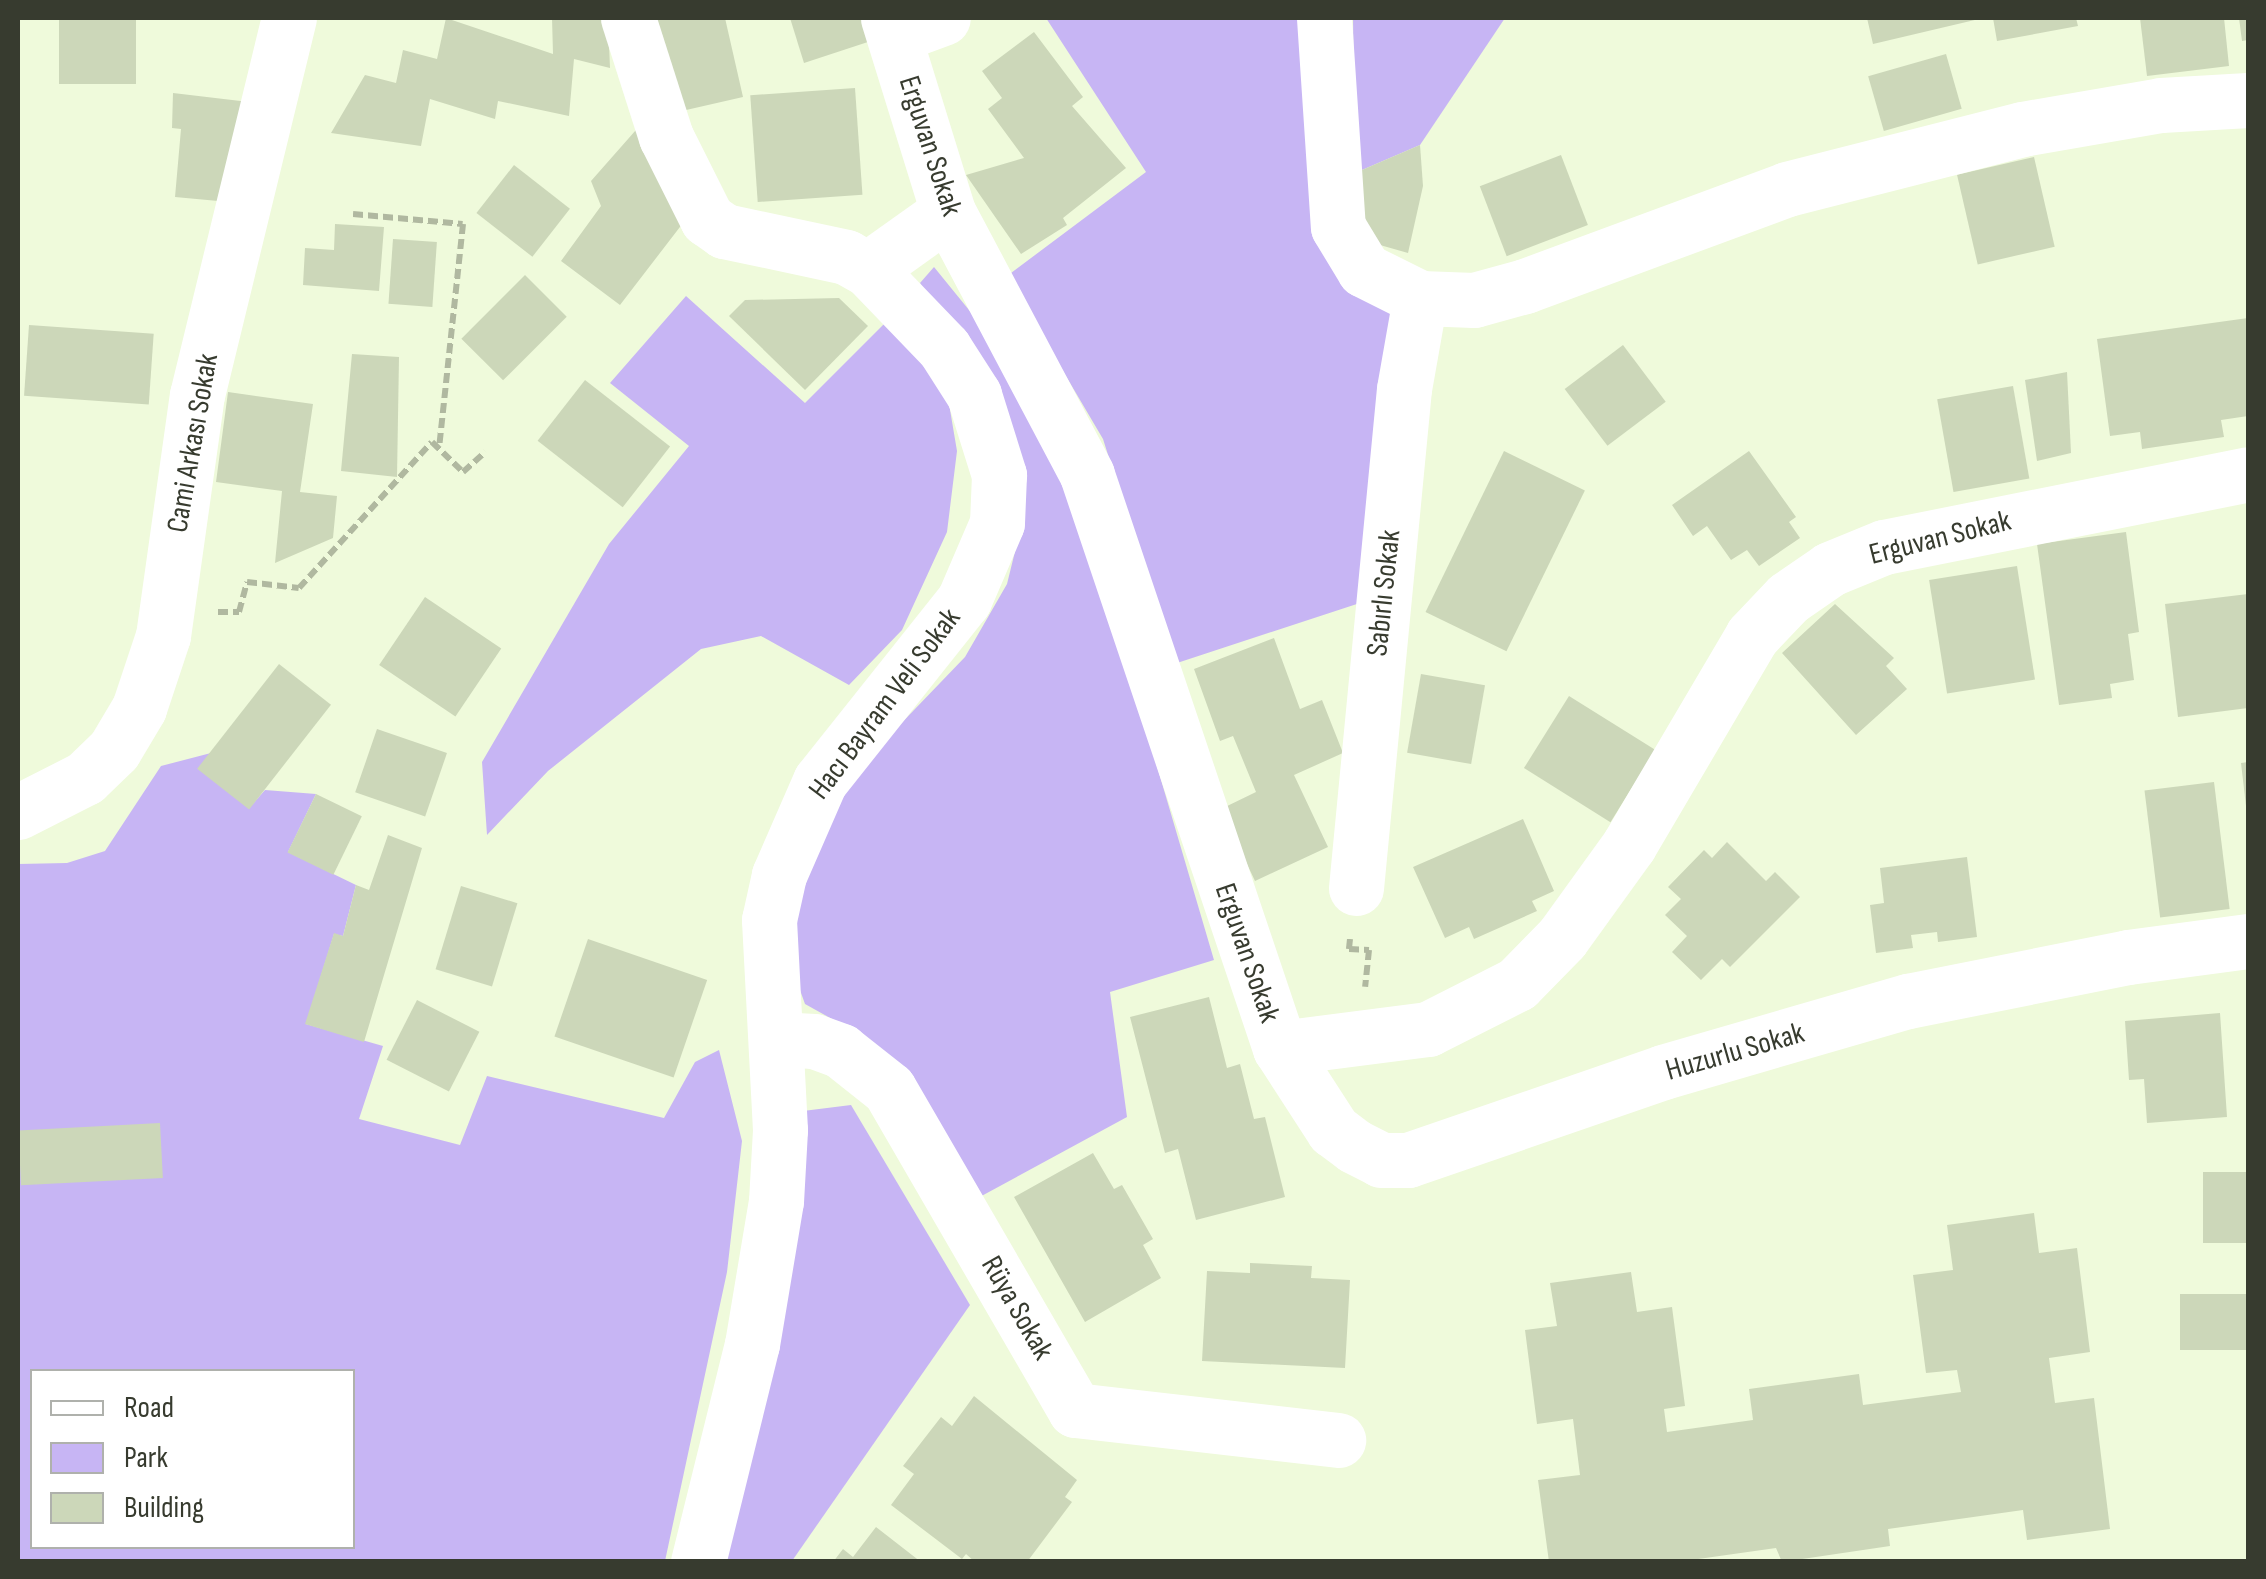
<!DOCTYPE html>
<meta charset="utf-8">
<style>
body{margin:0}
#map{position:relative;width:2266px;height:1579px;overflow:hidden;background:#effadb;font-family:"Sofia Sans Condensed",sans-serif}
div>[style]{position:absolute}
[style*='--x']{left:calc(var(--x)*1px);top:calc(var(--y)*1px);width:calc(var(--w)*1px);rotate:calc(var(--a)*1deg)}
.green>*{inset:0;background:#c7b5f4}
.building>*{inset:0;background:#ccd7b9;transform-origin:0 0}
.path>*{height:6px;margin-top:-3px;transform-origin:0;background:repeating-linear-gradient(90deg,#b0b8a0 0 10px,transparent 0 15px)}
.minor>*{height:55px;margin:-27.5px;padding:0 27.5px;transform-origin:27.5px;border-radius:27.5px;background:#fff}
.major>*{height:55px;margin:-27.5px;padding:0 27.5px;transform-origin:27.5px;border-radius:27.5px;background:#fff}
span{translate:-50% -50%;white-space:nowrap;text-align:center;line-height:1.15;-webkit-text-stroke:9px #fff;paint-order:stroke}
.street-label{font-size:30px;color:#373b2f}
.frame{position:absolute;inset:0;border:20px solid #373b2f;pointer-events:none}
.legend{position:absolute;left:30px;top:1369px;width:325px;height:180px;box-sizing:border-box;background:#fff;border:2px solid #afb1ac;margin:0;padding:12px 18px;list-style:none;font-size:30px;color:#373b2f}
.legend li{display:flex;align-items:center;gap:20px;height:50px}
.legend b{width:50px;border:2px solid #afb1ac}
</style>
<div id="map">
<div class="green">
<i style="clip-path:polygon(1046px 18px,1311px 18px,1400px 312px,1366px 601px,1174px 664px,1103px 439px,1007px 276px,1146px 172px)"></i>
<i style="clip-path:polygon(1353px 18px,1505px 18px,1420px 145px,1355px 173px)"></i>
<i style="clip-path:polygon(934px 267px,1035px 391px,1066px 457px,1214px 960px,1110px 992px,1127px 1117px,976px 1199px,868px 1039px,805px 1004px,792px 968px,795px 902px,811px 837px,864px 762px,965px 657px,1007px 584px,1023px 519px,1002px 411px,920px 283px)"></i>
<i style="clip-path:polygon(686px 296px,805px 403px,884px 324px,946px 386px,957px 451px,947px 532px,902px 630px,849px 685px,761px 636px,701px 649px,548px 771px,487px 835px,482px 762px,609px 544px,689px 446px,610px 383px)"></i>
<i style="clip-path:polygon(evenodd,211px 753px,249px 808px,265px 790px,316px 794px,288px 852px,356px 885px,343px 936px,334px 934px,306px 1024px,383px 1046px,359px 1119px,460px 1145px,487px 1076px,664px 1118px,695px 1062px,719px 1050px,742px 1141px,727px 1272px,665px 1561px,18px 1561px,18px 864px,67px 863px,105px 851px,161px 766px,211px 753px,32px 1372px,352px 1372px,352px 1546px,32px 1546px,32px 1372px)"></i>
<i style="clip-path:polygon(851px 1105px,970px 1305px,792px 1561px,716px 1562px,803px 1111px)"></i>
</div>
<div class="building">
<i style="left:59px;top:18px;width:77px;height:66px"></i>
<i style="clip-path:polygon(446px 18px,553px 54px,552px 18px,608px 18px,610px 68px,574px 59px,569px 116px,498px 101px,495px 119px,430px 99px,421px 146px,331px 133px,365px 75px,396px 83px,403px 50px,437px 59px)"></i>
<i style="clip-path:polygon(651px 18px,725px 18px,743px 97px,673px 113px)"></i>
<i style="clip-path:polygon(790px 18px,870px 18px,877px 39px,804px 63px)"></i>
<i style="clip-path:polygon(1867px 18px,1979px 18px,1979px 19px,1873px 44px)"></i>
<i style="clip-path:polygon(1993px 18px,2076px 18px,2078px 26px,1997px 41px)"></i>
<i style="clip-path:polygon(2140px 18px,2224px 18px,2229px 66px,2147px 76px)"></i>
<i style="clip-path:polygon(2239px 18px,2248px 18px,2248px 40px,2242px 41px)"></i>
<i style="clip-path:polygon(1034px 32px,1083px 97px,1072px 106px,1126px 168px,1063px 218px,1067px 225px,1021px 254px,966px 175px,1024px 158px,988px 109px,1002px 98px,982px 71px)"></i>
<i style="left:1946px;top:54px;width:57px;height:81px;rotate:74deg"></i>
<i style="left:855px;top:88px;width:107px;height:105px;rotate:86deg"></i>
<i style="clip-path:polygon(173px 93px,249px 102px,229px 202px,175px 197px,181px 129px,172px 128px)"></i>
<i style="clip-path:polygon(643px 122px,683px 223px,620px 305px,561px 261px,601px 206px,591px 181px)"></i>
<i style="clip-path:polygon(1420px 145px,1423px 186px,1408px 253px,1366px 241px,1355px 173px)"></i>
<i style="left:1561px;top:155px;width:75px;height:87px;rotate:69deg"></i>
<i style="left:2034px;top:157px;width:92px;height:79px;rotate:77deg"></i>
<i style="left:514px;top:165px;width:71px;height:61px;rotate:38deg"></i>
<i style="clip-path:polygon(335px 224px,384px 227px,379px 291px,303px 285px,305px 248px,334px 250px)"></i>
<i style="left:393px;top:239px;width:44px;height:65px;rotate:4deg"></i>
<i style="left:525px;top:275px;width:59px;height:90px;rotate:45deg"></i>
<i style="clip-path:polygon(839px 298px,868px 326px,805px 390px,729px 316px,745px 300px)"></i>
<i style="clip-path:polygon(2248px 318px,2248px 416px,2221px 420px,2224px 437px,2142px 449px,2140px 432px,2110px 436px,2097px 339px)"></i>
<i style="left:29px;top:325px;width:125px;height:71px;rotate:4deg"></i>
<i style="left:1623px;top:345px;width:71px;height:73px;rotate:53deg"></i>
<i style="clip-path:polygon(352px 354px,399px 357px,397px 477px,341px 471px)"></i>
<i style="clip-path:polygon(2067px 372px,2071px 453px,2037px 461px,2025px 380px)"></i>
<i style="left:585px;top:380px;width:108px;height:77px;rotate:38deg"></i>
<i style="left:2013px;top:386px;width:94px;height:77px;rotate:80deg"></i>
<i style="clip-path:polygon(228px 392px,313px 404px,300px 492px,337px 496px,333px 538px,275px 563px,282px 491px,216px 482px)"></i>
<i style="left:1504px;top:451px;width:90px;height:179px;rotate:26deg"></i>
<i style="clip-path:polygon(1749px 451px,1796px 517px,1789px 522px,1800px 538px,1759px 566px,1747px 550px,1731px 560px,1707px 526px,1693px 536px,1672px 505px)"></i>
<i style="clip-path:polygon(2126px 532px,2139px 632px,2128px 634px,2134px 680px,2110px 684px,2112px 698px,2059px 705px,2037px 544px)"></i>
<i style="left:2017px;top:566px;width:115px;height:89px;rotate:81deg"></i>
<i style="clip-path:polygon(2248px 594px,2248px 708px,2178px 717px,2165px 604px)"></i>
<i style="left:425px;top:597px;width:92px;height:82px;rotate:34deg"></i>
<i style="clip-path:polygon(1835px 604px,1894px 658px,1886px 666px,1907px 689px,1856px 735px,1782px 653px)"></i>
<i style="clip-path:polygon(1274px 638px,1300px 709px,1322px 700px,1343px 753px,1294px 775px,1328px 847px,1255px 881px,1221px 809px,1256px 792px,1233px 736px,1220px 741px,1194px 669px)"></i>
<i style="left:279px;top:664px;width:66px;height:133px;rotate:38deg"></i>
<i style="left:1421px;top:674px;width:65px;height:80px;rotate:10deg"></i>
<i style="left:1569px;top:696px;width:102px;height:85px;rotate:32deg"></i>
<i style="left:377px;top:729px;width:74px;height:67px;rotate:19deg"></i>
<i style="clip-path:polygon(2248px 762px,2248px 806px,2246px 806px,2241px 763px)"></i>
<i style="left:2214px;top:782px;width:128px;height:70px;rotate:83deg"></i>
<i style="left:316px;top:794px;width:51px;height:65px;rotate:26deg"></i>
<i style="clip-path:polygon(1523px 819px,1554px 891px,1532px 901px,1537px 911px,1474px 939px,1469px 927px,1445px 938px,1413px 867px)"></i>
<i style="clip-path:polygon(388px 835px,422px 848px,364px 1042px,305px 1024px,334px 933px,343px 936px,356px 885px,369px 890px)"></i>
<i style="clip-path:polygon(1727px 842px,1766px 881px,1775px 872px,1800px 897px,1730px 967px,1722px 959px,1701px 980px,1672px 952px,1687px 936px,1665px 915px,1681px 899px,1668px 887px,1704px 850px,1712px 858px)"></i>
<i style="clip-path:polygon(1967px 857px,1977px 937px,1938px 942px,1937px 932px,1911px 935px,1913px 948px,1876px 953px,1870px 905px,1884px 903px,1880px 868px)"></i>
<i style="left:461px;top:886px;width:59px;height:87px;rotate:17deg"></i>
<i style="left:588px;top:939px;width:126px;height:103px;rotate:19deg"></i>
<i style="clip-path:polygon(1209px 997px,1227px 1068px,1240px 1064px,1254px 1119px,1265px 1117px,1285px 1197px,1196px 1220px,1178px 1149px,1165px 1153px,1130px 1017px)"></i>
<i style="left:417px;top:1000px;width:70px;height:67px;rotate:27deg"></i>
<i style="clip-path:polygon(2220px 1013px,2227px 1117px,2147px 1123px,2144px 1079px,2129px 1080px,2125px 1021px)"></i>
<i style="left:160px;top:1123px;width:55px;height:142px;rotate:87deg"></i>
<i style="clip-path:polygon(1093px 1153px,1114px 1189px,1122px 1185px,1153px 1239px,1143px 1245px,1161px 1278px,1085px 1322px,1014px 1197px)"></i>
<i style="left:2248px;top:1172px;width:71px;height:45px;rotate:90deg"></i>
<i style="clip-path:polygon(2034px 1213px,2039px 1253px,2077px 1248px,2090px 1352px,2049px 1358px,2055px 1403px,2094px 1398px,2110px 1529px,2027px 1540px,2023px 1510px,1888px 1529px,1890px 1546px,1782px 1562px,1776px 1548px,1677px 1562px,1549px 1562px,1538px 1480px,1580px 1475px,1573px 1419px,1537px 1424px,1525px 1330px,1557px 1326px,1550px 1283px,1631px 1272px,1637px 1312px,1672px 1307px,1685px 1406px,1664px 1409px,1667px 1432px,1753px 1420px,1749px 1389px,1859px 1374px,1863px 1405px,1961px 1392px,1957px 1370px,1926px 1373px,1913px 1275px,1953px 1270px,1947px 1225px)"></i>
<i style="clip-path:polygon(1250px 1263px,1312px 1266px,1311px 1278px,1350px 1280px,1345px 1368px,1202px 1361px,1207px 1271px,1250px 1273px)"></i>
<i style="left:2248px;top:1294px;width:56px;height:68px;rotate:90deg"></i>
<i style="clip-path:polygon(974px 1396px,1077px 1480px,1065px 1497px,1072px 1502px,1027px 1562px,975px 1562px,966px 1554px,962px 1559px,891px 1505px,914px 1474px,903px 1466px,941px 1417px,952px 1426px)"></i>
<i style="clip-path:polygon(876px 1527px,921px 1562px,833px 1562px,843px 1549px,853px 1557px)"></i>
</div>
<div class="path">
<i style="--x:353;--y:214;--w:110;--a:5.2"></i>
<i style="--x:463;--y:224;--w:225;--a:96.1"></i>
<i style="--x:218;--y:612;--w:21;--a:0"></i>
<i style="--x:239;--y:612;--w:31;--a:-75"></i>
<i style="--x:247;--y:582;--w:52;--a:6.6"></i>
<i style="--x:299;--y:588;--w:197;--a:-47.7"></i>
<i style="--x:432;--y:442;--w:43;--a:44.1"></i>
<i style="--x:463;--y:472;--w:30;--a:-42"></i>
<i style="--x:1350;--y:939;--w:10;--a:96"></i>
<i style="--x:1349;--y:949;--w:20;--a:3"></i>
<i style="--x:1369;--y:950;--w:37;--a:96"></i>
</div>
<div class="minor">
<i style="--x:628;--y:18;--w:125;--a:72.3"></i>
<i style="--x:666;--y:137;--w:92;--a:63.4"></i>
<i style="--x:707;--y:219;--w:21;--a:35"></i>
<i style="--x:724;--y:231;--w:125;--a:12"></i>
<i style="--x:846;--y:257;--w:25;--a:29"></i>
<i style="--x:868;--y:269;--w:110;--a:46.1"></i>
<i style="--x:944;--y:348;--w:56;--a:57.4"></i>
<i style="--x:974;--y:395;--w:84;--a:72.6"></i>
<i style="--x:999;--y:475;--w:48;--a:92.4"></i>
<i style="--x:997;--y:523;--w:84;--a:113.2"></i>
<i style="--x:964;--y:600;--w:231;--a:128.5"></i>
<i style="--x:820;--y:781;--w:103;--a:113.6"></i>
<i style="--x:779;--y:875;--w:46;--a:102.5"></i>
<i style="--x:769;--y:920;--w:210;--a:87"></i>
<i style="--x:780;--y:1130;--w:71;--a:93.2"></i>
<i style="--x:776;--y:1201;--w:145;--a:99.5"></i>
<i style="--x:752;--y:1344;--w:225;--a:103.9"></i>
<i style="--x:888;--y:18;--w:203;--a:72.8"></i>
<i style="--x:948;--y:212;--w:297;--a:62.1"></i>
<i style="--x:1087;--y:475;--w:605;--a:71.39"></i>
<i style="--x:1280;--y:1048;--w:98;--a:57.1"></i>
<i style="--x:1333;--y:1130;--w:26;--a:37"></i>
<i style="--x:1354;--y:1146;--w:30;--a:27"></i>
<i style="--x:1381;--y:1160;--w:27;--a:0"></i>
<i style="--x:1408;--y:1160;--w:270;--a:-19"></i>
<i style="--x:1663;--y:1072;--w:255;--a:-16.2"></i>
<i style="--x:1908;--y:1001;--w:224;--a:-11.3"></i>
<i style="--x:2128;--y:957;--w:121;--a:-7.6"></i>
<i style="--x:894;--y:36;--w:52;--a:-20.2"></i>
<i style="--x:868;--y:269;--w:98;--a:-35.5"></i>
<i style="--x:18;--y:812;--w:75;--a:-26.9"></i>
<i style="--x:85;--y:778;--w:40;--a:-44"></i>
<i style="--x:114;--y:750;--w:49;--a:-59.2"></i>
<i style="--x:139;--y:708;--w:76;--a:-71.6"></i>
<i style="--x:163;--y:636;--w:243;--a:-82"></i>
<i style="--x:197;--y:395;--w:388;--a:-76.3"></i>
<i style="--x:1356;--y:888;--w:501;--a:-84.51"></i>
<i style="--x:1404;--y:389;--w:92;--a:-80"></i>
<i style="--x:776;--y:1039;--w:38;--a:3"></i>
<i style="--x:814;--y:1041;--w:29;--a:20"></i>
<i style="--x:841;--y:1051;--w:61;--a:38.4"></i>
<i style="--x:889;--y:1089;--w:371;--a:59.9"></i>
<i style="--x:1075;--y:1410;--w:265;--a:6.5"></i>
<i style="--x:1280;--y:1048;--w:149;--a:-7.3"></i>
<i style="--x:1428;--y:1029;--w:100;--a:-26.8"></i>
<i style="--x:1517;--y:984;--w:64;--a:-45.6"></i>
<i style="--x:1562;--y:938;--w:115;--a:-54.2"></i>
<i style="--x:1629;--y:845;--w:243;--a:-59.5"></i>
<i style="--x:1752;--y:636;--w:52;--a:-46.5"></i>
<i style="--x:1788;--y:598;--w:51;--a:-34.6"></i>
<i style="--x:1830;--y:569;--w:58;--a:-22.2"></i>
<i style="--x:1884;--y:547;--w:371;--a:-11.3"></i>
</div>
<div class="major">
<i style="--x:1324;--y:18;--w:209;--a:86.2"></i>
<i style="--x:1338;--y:227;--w:50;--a:58.8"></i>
<i style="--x:1364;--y:270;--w:63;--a:26.6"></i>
<i style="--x:1420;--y:298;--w:54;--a:2.1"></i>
<i style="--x:1474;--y:300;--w:53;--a:-15.4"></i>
<i style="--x:1525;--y:286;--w:279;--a:-20.3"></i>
<i style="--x:1787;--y:189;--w:243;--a:-14.3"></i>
<i style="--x:2022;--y:129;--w:141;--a:-9.8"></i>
<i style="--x:2161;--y:105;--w:87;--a:-3.3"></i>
</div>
<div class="street-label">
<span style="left:930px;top:146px;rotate:72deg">Erguvan Sokak</span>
<span style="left:193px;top:443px;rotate:-80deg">Cami Arkası Sokak</span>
<span style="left:1940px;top:538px;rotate:-14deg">Erguvan Sokak</span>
<span style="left:1384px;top:593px;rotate:-84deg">Sabırlı Sokak</span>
<span style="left:885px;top:704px;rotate:-53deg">Hacı Bayram Veli Sokak</span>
<span style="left:1247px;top:953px;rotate:71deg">Erguvan Sokak</span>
<span style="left:1735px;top:1052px;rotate:-16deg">Huzurlu Sokak</span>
<span style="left:1017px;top:1308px;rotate:60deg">Rüya Sokak</span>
</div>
<div class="frame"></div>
<ul class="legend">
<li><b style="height:12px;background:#fff"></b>Road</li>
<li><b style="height:28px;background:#c7b5f4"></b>Park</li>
<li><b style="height:28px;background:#ccd7b9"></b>Building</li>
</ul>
</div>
